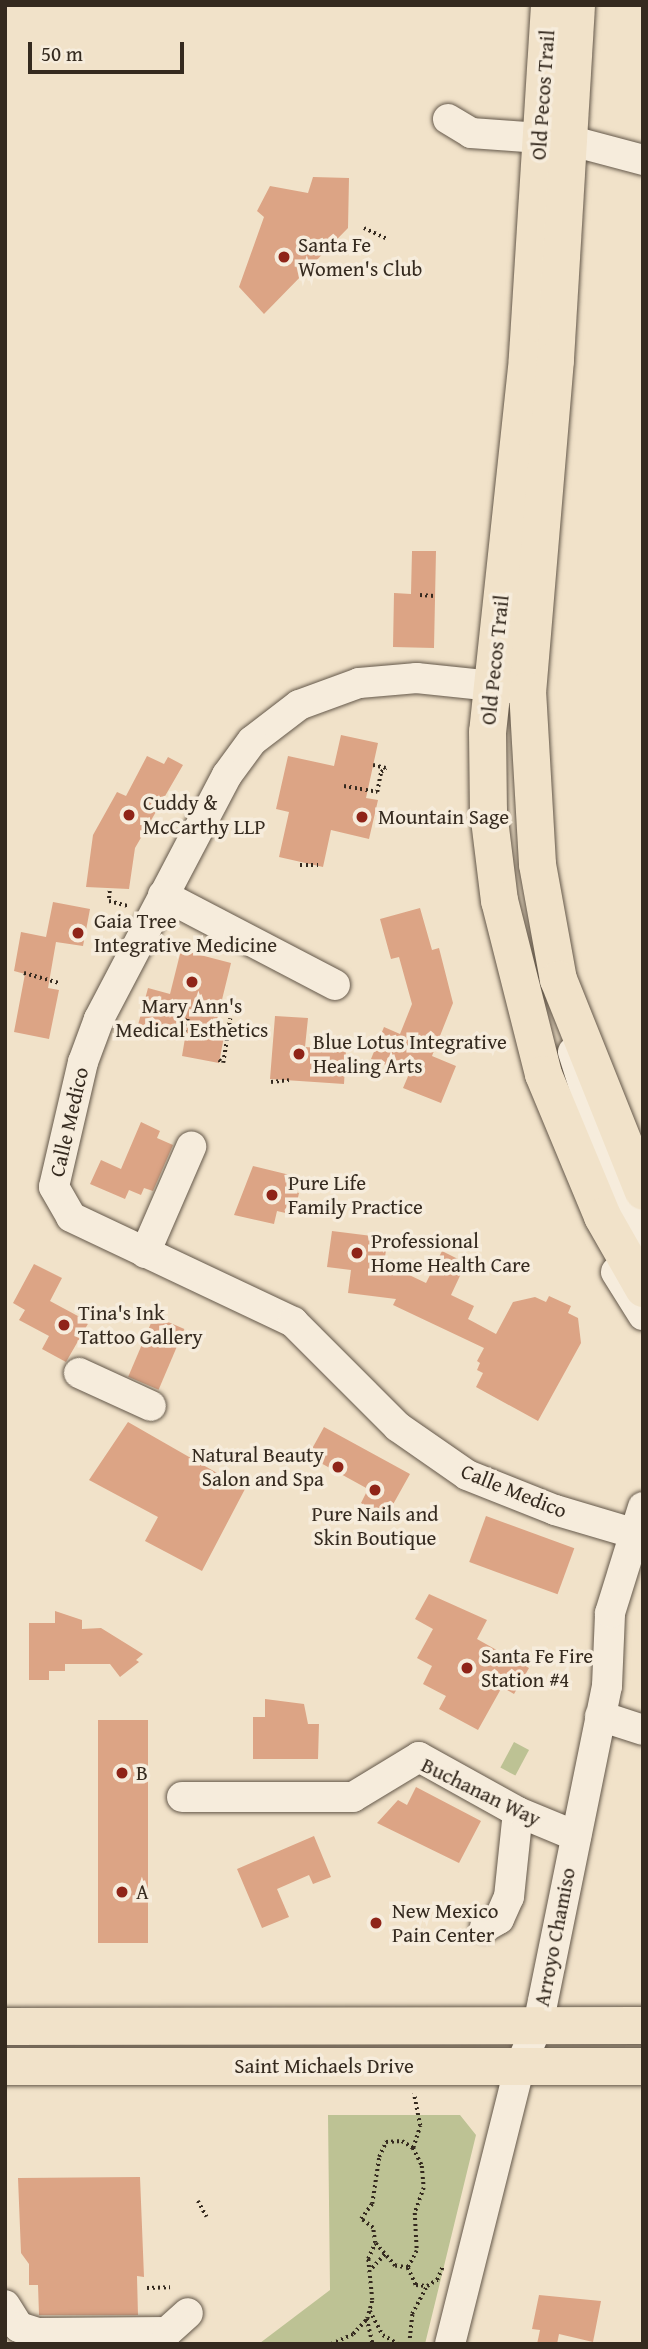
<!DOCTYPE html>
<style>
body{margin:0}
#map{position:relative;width:648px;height:2349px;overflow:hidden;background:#f1e2c9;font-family:"Gentium Book Plus",serif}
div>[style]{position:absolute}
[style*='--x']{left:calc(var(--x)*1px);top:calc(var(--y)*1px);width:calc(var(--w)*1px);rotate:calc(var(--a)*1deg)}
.green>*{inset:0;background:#bdc294;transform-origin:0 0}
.building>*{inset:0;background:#dca485;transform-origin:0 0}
.path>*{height:3.5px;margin-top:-1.75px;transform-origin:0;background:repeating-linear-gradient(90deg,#352a1f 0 2px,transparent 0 5.5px)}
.roads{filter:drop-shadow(0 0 2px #64584a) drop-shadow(0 0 2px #64584a)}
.minor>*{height:30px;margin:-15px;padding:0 15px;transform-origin:15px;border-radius:15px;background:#f6ecdc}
.major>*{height:37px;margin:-18.5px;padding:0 18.5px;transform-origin:18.5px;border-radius:18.5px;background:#f1e2c9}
.dots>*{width:19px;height:19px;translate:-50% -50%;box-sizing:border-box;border:4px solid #f6ecdc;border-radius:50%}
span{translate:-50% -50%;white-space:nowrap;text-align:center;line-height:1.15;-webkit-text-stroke:7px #f6ecdc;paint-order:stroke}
.street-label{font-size:21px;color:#352a1f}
.poi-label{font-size:21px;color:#352a1f}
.left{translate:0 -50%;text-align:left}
.right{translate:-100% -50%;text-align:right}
.frame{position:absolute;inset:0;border:7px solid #352a1f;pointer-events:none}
.scale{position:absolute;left:28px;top:42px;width:156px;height:32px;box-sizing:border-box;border:4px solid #352a1f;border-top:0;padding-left:9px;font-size:21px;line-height:24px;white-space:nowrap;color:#352a1f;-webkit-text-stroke:5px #f6ecdc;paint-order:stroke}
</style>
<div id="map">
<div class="green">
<i style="left:514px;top:1742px;width:17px;height:29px;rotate:28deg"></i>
<i style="clip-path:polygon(328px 2115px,460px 2115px,476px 2135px,425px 2344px,260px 2343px,330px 2290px)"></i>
</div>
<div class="building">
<i style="clip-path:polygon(313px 177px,349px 178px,348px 228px,264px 314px,239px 287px,264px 217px,257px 211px,270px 186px,308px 193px)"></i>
<i style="clip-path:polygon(412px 551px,436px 551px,434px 648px,393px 647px,394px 593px,411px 594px)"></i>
<i style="clip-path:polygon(341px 735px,378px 743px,366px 798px,378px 800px,369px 839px,331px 830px,323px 867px,279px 857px,289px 812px,276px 809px,288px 756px,334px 766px)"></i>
<i style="clip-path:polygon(147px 756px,164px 764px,168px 757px,183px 765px,135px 848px,129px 889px,86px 887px,93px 835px,117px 792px,126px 796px)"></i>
<i style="clip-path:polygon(53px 902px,90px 909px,83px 946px,56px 942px,48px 988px,59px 990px,49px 1039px,14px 1032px,25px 974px,14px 971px,21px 932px,46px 937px)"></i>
<i style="clip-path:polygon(420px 908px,432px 950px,439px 948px,453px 1003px,432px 1056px,456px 1066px,441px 1103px,403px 1088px,409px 1074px,371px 1059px,384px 1027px,400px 1034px,412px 1004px,399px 957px,391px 959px,380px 919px)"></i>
<i style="clip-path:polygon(181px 950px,231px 963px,216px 1024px,226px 1026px,219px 1063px,182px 1056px,185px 1038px,138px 1025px,148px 988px,170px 994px)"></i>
<i style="clip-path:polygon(275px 1016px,308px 1018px,305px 1047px,346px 1050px,344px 1084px,270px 1079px)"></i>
<i style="clip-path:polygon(141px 1122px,160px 1131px,157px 1138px,173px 1145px,153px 1191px,144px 1188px,141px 1195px,129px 1190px,125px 1199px,90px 1184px,101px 1160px,121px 1169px)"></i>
<i style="clip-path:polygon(253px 1166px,290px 1175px,286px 1190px,299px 1193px,294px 1215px,277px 1211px,274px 1224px,234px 1215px)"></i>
<i style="clip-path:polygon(332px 1231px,388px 1238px,384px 1263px,426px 1283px,442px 1251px,466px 1263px,451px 1295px,474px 1306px,468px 1319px,496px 1334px,513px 1302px,535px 1297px,546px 1302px,549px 1296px,571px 1306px,568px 1313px,578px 1318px,581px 1343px,538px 1421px,476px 1387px,483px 1373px,477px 1370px,480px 1363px,477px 1361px,484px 1348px,393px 1305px,396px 1299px,348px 1293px,351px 1270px,327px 1267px)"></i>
<i style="clip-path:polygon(34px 1264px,62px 1278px,50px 1301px,89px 1322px,66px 1362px,42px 1349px,49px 1336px,19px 1320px,25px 1310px,13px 1303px)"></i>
<i style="left:154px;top:1316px;width:33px;height:66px;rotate:23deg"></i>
<i style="clip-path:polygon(128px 1422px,245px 1489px,202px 1571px,145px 1541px,158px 1517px,89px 1480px)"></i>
<i style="clip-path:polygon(324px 1427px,410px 1474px,386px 1517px,361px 1503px,368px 1489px,308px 1456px)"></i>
<i style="left:486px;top:1516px;width:94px;height:49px;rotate:20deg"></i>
<i style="clip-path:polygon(429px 1594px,487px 1620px,477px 1639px,529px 1668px,514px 1694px,502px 1687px,478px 1730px,439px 1709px,446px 1696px,423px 1684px,432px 1666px,417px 1658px,433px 1629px,415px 1619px)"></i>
<i style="clip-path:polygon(55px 1611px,82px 1620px,82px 1629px,101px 1628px,143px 1654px,136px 1660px,139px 1662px,120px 1677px,110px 1664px,65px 1664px,65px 1671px,49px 1671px,49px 1680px,29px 1680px,29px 1623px,55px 1623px)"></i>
<i style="clip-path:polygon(265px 1699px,304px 1704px,308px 1724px,319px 1724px,318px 1759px,253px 1759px,253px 1717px,265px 1717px)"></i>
<i style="left:98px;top:1720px;width:50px;height:223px"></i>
<i style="clip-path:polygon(416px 1787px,481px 1821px,459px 1863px,377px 1823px,398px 1800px,407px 1805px)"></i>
<i style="clip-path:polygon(314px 1836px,331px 1877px,313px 1884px,309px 1875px,277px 1889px,289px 1917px,262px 1928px,237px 1869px)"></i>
<i style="clip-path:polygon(140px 2177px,144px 2277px,137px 2276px,138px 2315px,39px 2315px,38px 2285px,29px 2285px,29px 2264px,21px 2253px,18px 2178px)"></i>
<i style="clip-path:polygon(539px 2295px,601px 2301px,593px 2342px,559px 2334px,557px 2344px,537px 2344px,540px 2330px,532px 2329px)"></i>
</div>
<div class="path">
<i style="--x:364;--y:228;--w:26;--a:25"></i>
<i style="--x:420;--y:595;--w:15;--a:4"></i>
<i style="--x:373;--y:765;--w:13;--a:13"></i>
<i style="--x:344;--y:786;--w:34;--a:10"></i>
<i style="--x:377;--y:792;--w:20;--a:-79"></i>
<i style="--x:381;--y:772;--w:6;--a:-39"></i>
<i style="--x:300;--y:865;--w:18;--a:0"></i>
<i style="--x:110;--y:891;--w:10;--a:96"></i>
<i style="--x:109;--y:901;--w:20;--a:15"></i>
<i style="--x:24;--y:973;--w:37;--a:16"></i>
<i style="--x:183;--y:1018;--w:5;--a:11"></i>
<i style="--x:188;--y:1019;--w:18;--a:103"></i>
<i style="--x:219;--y:1060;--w:5;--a:37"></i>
<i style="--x:223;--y:1063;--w:45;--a:-81"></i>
<i style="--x:271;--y:1082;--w:18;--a:-6"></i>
<i style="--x:413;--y:2148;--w:23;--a:-72"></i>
<i style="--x:420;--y:2126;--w:33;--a:-101"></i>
<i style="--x:198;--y:2201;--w:18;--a:61"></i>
<i style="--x:372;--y:2268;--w:19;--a:-47"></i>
<i style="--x:408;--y:2268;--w:19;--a:65"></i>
<i style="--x:416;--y:2285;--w:11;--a:5"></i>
<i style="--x:427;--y:2286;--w:12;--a:-31"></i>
<i style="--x:437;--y:2280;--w:15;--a:-67"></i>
<i style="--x:147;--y:2288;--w:23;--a:-2"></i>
<i style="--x:370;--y:2311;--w:27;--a:62"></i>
<i style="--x:383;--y:2335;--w:17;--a:31"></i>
<i style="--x:367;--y:2319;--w:26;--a:77"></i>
<i style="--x:331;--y:2344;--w:24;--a:-24"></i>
<i style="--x:353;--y:2334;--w:21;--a:-47"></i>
<i style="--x:367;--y:2319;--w:20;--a:-75"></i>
<i style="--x:372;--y:2300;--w:41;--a:-95.6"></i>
<i style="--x:368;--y:2259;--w:17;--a:-66"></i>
<i style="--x:375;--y:2243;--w:15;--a:-98"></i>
<i style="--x:373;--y:2228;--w:15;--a:-143"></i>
<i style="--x:361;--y:2219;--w:19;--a:-54"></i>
<i style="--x:372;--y:2204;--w:48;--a:-81.5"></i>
<i style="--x:379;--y:2157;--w:17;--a:-65"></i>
<i style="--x:386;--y:2142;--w:16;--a:-4"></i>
<i style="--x:402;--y:2141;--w:13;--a:32"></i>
<i style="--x:413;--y:2148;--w:20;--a:63"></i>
<i style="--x:422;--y:2166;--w:22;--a:85"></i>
<i style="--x:424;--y:2188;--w:27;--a:110"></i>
<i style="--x:415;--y:2213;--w:38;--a:87"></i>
<i style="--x:417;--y:2251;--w:19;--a:118"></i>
<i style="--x:408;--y:2268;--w:13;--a:-171"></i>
<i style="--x:395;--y:2266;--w:30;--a:-131"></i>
<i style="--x:409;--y:2344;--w:30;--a:-84"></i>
<i style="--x:412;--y:2314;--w:32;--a:-62"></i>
</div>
<div class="roads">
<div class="minor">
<i style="--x:448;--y:119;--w:27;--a:31"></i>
<i style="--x:471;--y:133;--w:97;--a:4.1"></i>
<i style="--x:568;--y:140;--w:78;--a:14.9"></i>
<i style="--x:512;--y:688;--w:96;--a:-174"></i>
<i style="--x:417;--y:678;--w:58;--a:175.1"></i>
<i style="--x:359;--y:683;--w:64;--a:159.9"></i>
<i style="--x:299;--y:705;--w:59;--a:142.5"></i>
<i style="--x:252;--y:741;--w:42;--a:126.3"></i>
<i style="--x:227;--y:775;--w:276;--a:117.7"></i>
<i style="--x:99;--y:1019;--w:46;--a:110.4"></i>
<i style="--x:83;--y:1062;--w:128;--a:103.1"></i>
<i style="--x:54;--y:1187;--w:34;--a:60"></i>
<i style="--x:71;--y:1217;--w:246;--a:25.3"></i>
<i style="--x:293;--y:1322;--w:148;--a:45"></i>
<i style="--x:398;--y:1427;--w:84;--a:34.8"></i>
<i style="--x:467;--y:1475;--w:95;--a:21.7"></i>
<i style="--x:555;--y:1510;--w:84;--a:16.5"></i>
<i style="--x:163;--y:895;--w:194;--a:27.6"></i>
<i style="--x:573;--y:1052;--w:130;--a:72.5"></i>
<i style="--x:612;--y:1176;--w:69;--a:63.4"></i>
<i style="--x:145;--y:1253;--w:116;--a:-66.5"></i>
<i style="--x:616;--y:1272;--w:51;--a:57.9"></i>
<i style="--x:79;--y:1373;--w:79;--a:24.6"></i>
<i style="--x:600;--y:1716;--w:45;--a:18"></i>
<i style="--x:182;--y:1797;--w:171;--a:0"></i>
<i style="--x:353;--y:1797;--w:77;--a:-31.2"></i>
<i style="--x:419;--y:1757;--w:113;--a:29.1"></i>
<i style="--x:518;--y:1812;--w:63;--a:22.5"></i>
<i style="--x:485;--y:1927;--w:16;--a:-30"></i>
<i style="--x:499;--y:1919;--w:24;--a:-66"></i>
<i style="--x:509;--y:1897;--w:85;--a:-84"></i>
<i style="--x:5;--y:2305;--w:26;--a:58"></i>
<i style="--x:19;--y:2327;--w:19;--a:18"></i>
<i style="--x:37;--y:2333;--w:130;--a:-0.4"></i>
<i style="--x:167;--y:2332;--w:28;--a:-42"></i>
<i style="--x:450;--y:2344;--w:287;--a:-75.9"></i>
<i style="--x:520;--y:2066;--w:45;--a:-66.3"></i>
<i style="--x:538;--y:2025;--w:346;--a:-78.5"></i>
<i style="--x:607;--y:1686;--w:73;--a:-87.6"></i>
<i style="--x:610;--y:1613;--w:111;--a:-72.7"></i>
</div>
<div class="major">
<i style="--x:549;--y:5;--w:354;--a:93.6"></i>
<i style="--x:527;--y:358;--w:375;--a:96.1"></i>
<i style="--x:487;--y:731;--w:80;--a:89.3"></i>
<i style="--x:488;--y:811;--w:90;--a:83"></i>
<i style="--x:499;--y:900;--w:179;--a:75.8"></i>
<i style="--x:543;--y:1074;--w:154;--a:67.4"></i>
<i style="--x:602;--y:1216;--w:83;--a:60.3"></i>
<i style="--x:576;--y:5;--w:355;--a:93.4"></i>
<i style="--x:555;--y:359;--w:332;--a:94.8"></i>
<i style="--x:527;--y:690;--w:174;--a:86.7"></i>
<i style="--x:537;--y:864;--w:117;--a:79.7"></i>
<i style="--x:558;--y:979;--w:228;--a:68.2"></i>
<i style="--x:5;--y:2026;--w:638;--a:-0.09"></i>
<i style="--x:5;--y:2066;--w:638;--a:0"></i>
</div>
</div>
<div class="dots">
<i style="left:284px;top:257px;background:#8f2418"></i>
<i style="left:129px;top:815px;background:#8f2418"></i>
<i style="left:362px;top:817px;background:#8f2418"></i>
<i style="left:78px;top:933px;background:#8f2418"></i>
<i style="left:192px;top:982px;background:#8f2418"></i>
<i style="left:299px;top:1054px;background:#8f2418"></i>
<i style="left:272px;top:1195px;background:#8f2418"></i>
<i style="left:357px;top:1253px;background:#8f2418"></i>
<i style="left:64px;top:1325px;background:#8f2418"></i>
<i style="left:338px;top:1467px;background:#8f2418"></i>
<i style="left:375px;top:1490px;background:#8f2418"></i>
<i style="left:467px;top:1668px;background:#8f2418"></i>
<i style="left:122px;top:1773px;background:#8f2418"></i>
<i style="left:122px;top:1892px;background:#8f2418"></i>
<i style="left:376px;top:1923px;background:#8f2418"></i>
</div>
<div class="street-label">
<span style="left:543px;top:95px;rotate:-86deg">Old Pecos Trail</span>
<span style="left:495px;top:660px;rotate:-84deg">Old Pecos Trail</span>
<span style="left:69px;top:1122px;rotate:-77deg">Calle Medico</span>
<span style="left:514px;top:1491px;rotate:22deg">Calle Medico</span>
<span style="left:481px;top:1792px;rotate:26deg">Buchanan Way</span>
<span style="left:555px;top:1937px;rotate:-79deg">Arroyo Chamiso</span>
<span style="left:324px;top:2066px">Saint Michaels Drive</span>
</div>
<div class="poi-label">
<span class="left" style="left:298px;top:257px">Santa Fe<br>Women's Club</span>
<span class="left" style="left:143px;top:815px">Cuddy &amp;<br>McCarthy LLP</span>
<span class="left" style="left:378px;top:817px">Mountain Sage</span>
<span class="left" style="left:94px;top:933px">Gaia Tree<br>Integrative Medicine</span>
<span style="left:192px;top:1018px">Mary Ann's<br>Medical Esthetics</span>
<span class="left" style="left:313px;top:1054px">Blue Lotus Integrative<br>Healing Arts</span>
<span class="left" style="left:288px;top:1195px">Pure Life<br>Family Practice</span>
<span class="left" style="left:371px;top:1253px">Professional<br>Home Health Care</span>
<span class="left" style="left:78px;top:1325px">Tina's Ink<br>Tattoo Gallery</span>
<span class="right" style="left:324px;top:1467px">Natural Beauty<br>Salon and Spa</span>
<span style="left:375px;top:1526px">Pure Nails and<br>Skin Boutique</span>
<span class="left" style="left:481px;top:1668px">Santa Fe Fire<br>Station #4</span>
<span class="left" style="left:136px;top:1773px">B</span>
<span class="left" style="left:136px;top:1892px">A</span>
<span class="left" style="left:392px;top:1923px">New Mexico<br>Pain Center</span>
</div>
<div class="frame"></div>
<div class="scale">50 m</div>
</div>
